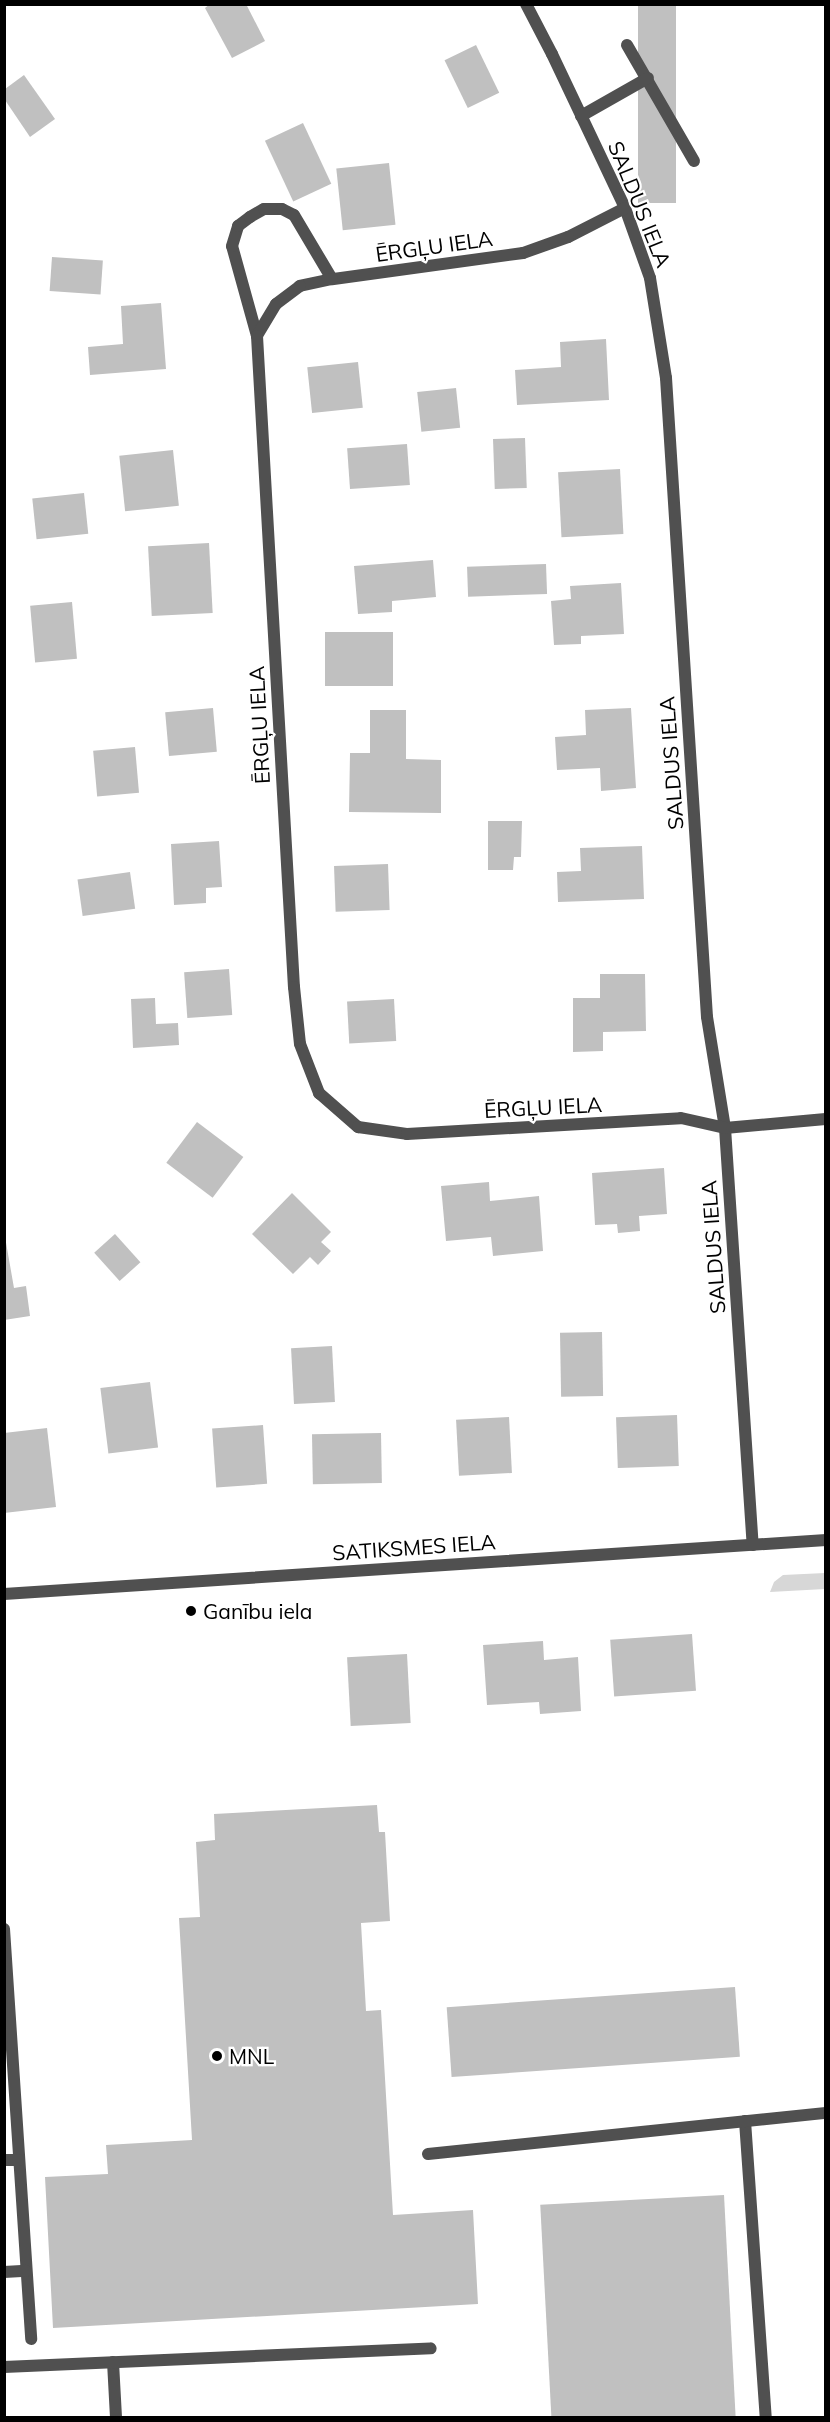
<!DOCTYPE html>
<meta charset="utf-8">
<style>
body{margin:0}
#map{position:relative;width:830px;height:2422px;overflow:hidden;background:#fff;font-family:Mulish,sans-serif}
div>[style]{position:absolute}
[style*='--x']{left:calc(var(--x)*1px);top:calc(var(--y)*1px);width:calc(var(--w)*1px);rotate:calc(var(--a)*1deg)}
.green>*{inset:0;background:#d7d7d7}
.building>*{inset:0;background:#c0c0c0;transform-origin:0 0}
.service>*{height:12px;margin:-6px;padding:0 6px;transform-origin:6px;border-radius:6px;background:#505050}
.minor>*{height:12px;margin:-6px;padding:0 6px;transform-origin:6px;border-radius:6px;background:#505050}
.tertiary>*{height:12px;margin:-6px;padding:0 6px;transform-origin:6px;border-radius:6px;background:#505050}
.dots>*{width:16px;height:16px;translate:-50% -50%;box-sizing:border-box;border:3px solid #fff;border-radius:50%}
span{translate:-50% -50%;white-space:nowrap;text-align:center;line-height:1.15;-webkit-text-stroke:4.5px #fff;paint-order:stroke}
.street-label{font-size:21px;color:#000}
.poi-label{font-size:21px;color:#000}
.left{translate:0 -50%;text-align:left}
.frame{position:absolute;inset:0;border:6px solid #000;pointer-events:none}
</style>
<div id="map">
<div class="green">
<i style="clip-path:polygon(825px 1573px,825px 1589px,770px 1592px,774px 1582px,783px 1575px)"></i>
</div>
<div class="building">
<i style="clip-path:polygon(210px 4px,246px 4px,265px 41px,232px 58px,205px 8px)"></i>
<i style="left:638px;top:4px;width:38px;height:199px"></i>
<i style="left:476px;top:45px;width:53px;height:35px;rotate:64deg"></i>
<i style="clip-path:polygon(24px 75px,55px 119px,30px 137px,5px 100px,5px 89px)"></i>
<i style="left:303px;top:123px;width:67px;height:42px;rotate:65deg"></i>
<i style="left:389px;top:163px;width:62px;height:53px;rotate:84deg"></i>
<i style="left:52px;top:257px;width:51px;height:34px;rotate:4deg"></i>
<i style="clip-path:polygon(161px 303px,166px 369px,90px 375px,88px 347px,123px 344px,121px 306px)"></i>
<i style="clip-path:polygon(606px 339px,609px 400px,517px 405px,515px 370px,561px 367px,560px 342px)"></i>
<i style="left:358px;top:362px;width:46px;height:51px;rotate:84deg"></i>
<i style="left:456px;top:388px;width:40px;height:39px;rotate:84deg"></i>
<i style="left:525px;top:438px;width:50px;height:32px;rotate:88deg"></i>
<i style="left:407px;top:444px;width:41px;height:60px;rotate:86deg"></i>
<i style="left:173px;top:450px;width:56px;height:54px;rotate:84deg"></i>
<i style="left:620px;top:469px;width:65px;height:62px;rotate:87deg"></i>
<i style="left:84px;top:493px;width:41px;height:52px;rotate:84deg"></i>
<i style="left:209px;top:543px;width:70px;height:61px;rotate:87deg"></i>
<i style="clip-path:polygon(433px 560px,436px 597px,392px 601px,392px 612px,358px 614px,354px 566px)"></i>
<i style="left:546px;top:564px;width:30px;height:79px;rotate:88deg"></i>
<i style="clip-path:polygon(621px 583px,624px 634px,581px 636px,581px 644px,554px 645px,551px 601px,571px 599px,570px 586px)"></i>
<i style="left:72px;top:602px;width:57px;height:42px;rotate:85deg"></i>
<i style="left:325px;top:632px;width:68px;height:54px"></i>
<i style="left:213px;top:708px;width:44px;height:48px;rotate:85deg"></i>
<i style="clip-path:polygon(631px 708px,636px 788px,601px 791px,600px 768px,557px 770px,555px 737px,586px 735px,585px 710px)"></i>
<i style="clip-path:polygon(370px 710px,406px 710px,406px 759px,441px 760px,441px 813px,349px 812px,350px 753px,370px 753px)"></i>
<i style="left:135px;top:747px;width:46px;height:42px;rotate:85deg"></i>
<i style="clip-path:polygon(488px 821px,522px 821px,521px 857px,514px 857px,513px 870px,488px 870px)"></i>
<i style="clip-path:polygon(219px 841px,222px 887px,206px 888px,206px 903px,174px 905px,171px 844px)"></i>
<i style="clip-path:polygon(642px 846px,644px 899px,558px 902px,557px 872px,581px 871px,580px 848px)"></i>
<i style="left:388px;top:864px;width:46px;height:54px;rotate:88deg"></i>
<i style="left:130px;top:872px;width:37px;height:53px;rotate:82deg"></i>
<i style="left:229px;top:969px;width:46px;height:45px;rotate:86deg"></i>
<i style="clip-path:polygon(600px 974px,645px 974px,646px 1031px,603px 1032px,603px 1051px,573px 1052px,573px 998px,600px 998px)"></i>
<i style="clip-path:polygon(155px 998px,156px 1024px,178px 1023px,179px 1045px,133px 1048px,131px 999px)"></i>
<i style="left:394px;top:999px;width:42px;height:47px;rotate:87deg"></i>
<i style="left:197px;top:1122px;width:58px;height:51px;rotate:37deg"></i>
<i style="clip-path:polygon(664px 1168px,667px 1214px,639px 1216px,640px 1231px,618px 1233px,617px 1224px,595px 1225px,592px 1173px)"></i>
<i style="clip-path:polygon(489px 1182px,490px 1201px,539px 1196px,543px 1251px,493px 1256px,491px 1237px,446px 1241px,441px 1186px)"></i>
<i style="clip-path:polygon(292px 1193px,331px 1232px,321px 1242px,331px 1251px,318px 1265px,310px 1257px,293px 1274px,252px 1234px)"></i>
<i style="clip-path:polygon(4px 1231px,14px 1288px,26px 1286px,30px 1316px,4px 1320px)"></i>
<i style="left:115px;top:1234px;width:38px;height:28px;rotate:48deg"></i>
<i style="left:602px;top:1332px;width:64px;height:42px;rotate:89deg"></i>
<i style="left:332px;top:1346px;width:56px;height:41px;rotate:87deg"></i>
<i style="left:150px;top:1382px;width:66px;height:50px;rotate:83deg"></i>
<i style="left:677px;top:1415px;width:51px;height:61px;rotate:88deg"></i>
<i style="left:509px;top:1417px;width:56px;height:53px;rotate:87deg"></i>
<i style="left:263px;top:1425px;width:59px;height:51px;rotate:86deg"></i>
<i style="clip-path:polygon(47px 1428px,56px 1507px,4px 1513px,4px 1433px)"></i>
<i style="left:381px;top:1433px;width:50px;height:69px;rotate:89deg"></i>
<i style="left:692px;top:1634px;width:57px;height:82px;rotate:86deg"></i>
<i style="clip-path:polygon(543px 1641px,544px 1660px,578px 1657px,581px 1711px,540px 1714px,539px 1702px,487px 1705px,483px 1645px)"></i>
<i style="left:407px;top:1654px;width:69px;height:60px;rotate:87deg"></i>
<i style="clip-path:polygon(377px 1805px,379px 1832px,385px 1832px,390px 1921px,361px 1923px,366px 2011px,381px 2010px,393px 2215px,473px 2210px,478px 2304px,53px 2328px,45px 2177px,108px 2174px,106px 2145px,192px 2140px,179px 1918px,200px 1917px,196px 1842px,215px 1840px,214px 1814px)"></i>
<i style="left:735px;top:1987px;width:70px;height:289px;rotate:86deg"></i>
<i style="left:724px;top:2195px;width:223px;height:184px;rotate:87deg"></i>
</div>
<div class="service">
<i style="--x:627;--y:45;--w:134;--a:60"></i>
<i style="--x:581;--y:116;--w:77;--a:-29.6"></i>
<i style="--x:257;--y:336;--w:93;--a:-105.5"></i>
<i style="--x:232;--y:246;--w:21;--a:-73"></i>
<i style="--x:238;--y:226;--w:15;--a:-37"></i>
<i style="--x:250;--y:217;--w:16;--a:-30"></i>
<i style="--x:264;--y:209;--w:18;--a:0"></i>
<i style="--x:282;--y:209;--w:13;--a:27"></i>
<i style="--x:294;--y:215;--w:74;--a:59.3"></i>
<i style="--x:725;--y:1128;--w:101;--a:-5.1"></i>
<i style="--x:4;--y:1929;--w:411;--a:86.2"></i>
<i style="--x:745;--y:2121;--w:298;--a:86"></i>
<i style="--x:428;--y:2154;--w:400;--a:-5.9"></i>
<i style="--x:4;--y:2160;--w:15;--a:0"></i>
<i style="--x:4;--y:2272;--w:22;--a:-3"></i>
<i style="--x:113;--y:2362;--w:56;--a:86.9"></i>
<i style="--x:4;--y:2367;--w:427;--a:-2.5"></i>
</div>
<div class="minor">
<i style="--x:526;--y:4;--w:56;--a:62.5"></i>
<i style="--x:552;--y:54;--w:170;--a:64.6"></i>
<i style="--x:625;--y:208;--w:74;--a:70.3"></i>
<i style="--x:650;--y:278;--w:101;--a:80.9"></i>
<i style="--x:666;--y:378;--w:640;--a:86.33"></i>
<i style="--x:707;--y:1017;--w:112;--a:80.8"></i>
<i style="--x:725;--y:1128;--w:418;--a:86.2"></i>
<i style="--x:625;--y:208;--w:64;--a:153"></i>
<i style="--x:568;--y:237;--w:48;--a:160.4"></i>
<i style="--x:523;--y:253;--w:193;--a:172.2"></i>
<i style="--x:332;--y:279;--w:33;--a:168"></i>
<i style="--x:300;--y:286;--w:30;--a:143"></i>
<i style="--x:276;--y:304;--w:37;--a:121"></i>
<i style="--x:257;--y:336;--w:652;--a:86.75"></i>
<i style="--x:294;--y:987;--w:57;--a:84"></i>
<i style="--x:300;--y:1044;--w:53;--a:68.8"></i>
<i style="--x:319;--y:1093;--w:52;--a:41.1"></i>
<i style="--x:358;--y:1127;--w:49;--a:8.1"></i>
<i style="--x:407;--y:1134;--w:274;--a:-3.3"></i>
<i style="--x:681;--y:1118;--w:45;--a:12.8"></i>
</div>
<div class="tertiary">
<i style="--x:4;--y:1594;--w:824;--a:-3.76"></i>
</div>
<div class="dots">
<i style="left:191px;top:1611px;background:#000"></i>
<i style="left:217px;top:2056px;background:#000"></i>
</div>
<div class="street-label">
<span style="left:640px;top:204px;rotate:68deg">SALDUS IELA</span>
<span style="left:434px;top:246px;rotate:-8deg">ĒRGĻU IELA</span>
<span style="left:259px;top:725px;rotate:-93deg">ĒRGĻU IELA</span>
<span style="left:671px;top:763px;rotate:-94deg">SALDUS IELA</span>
<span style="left:543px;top:1107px;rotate:-3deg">ĒRGĻU IELA</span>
<span style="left:713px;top:1247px;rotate:-94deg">SALDUS IELA</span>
<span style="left:414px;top:1547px;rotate:-4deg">SATIKSMES IELA</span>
</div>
<div class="poi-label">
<span class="left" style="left:203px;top:1611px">Ganību iela</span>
<span class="left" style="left:229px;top:2056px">MNL</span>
</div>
<div class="frame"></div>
</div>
